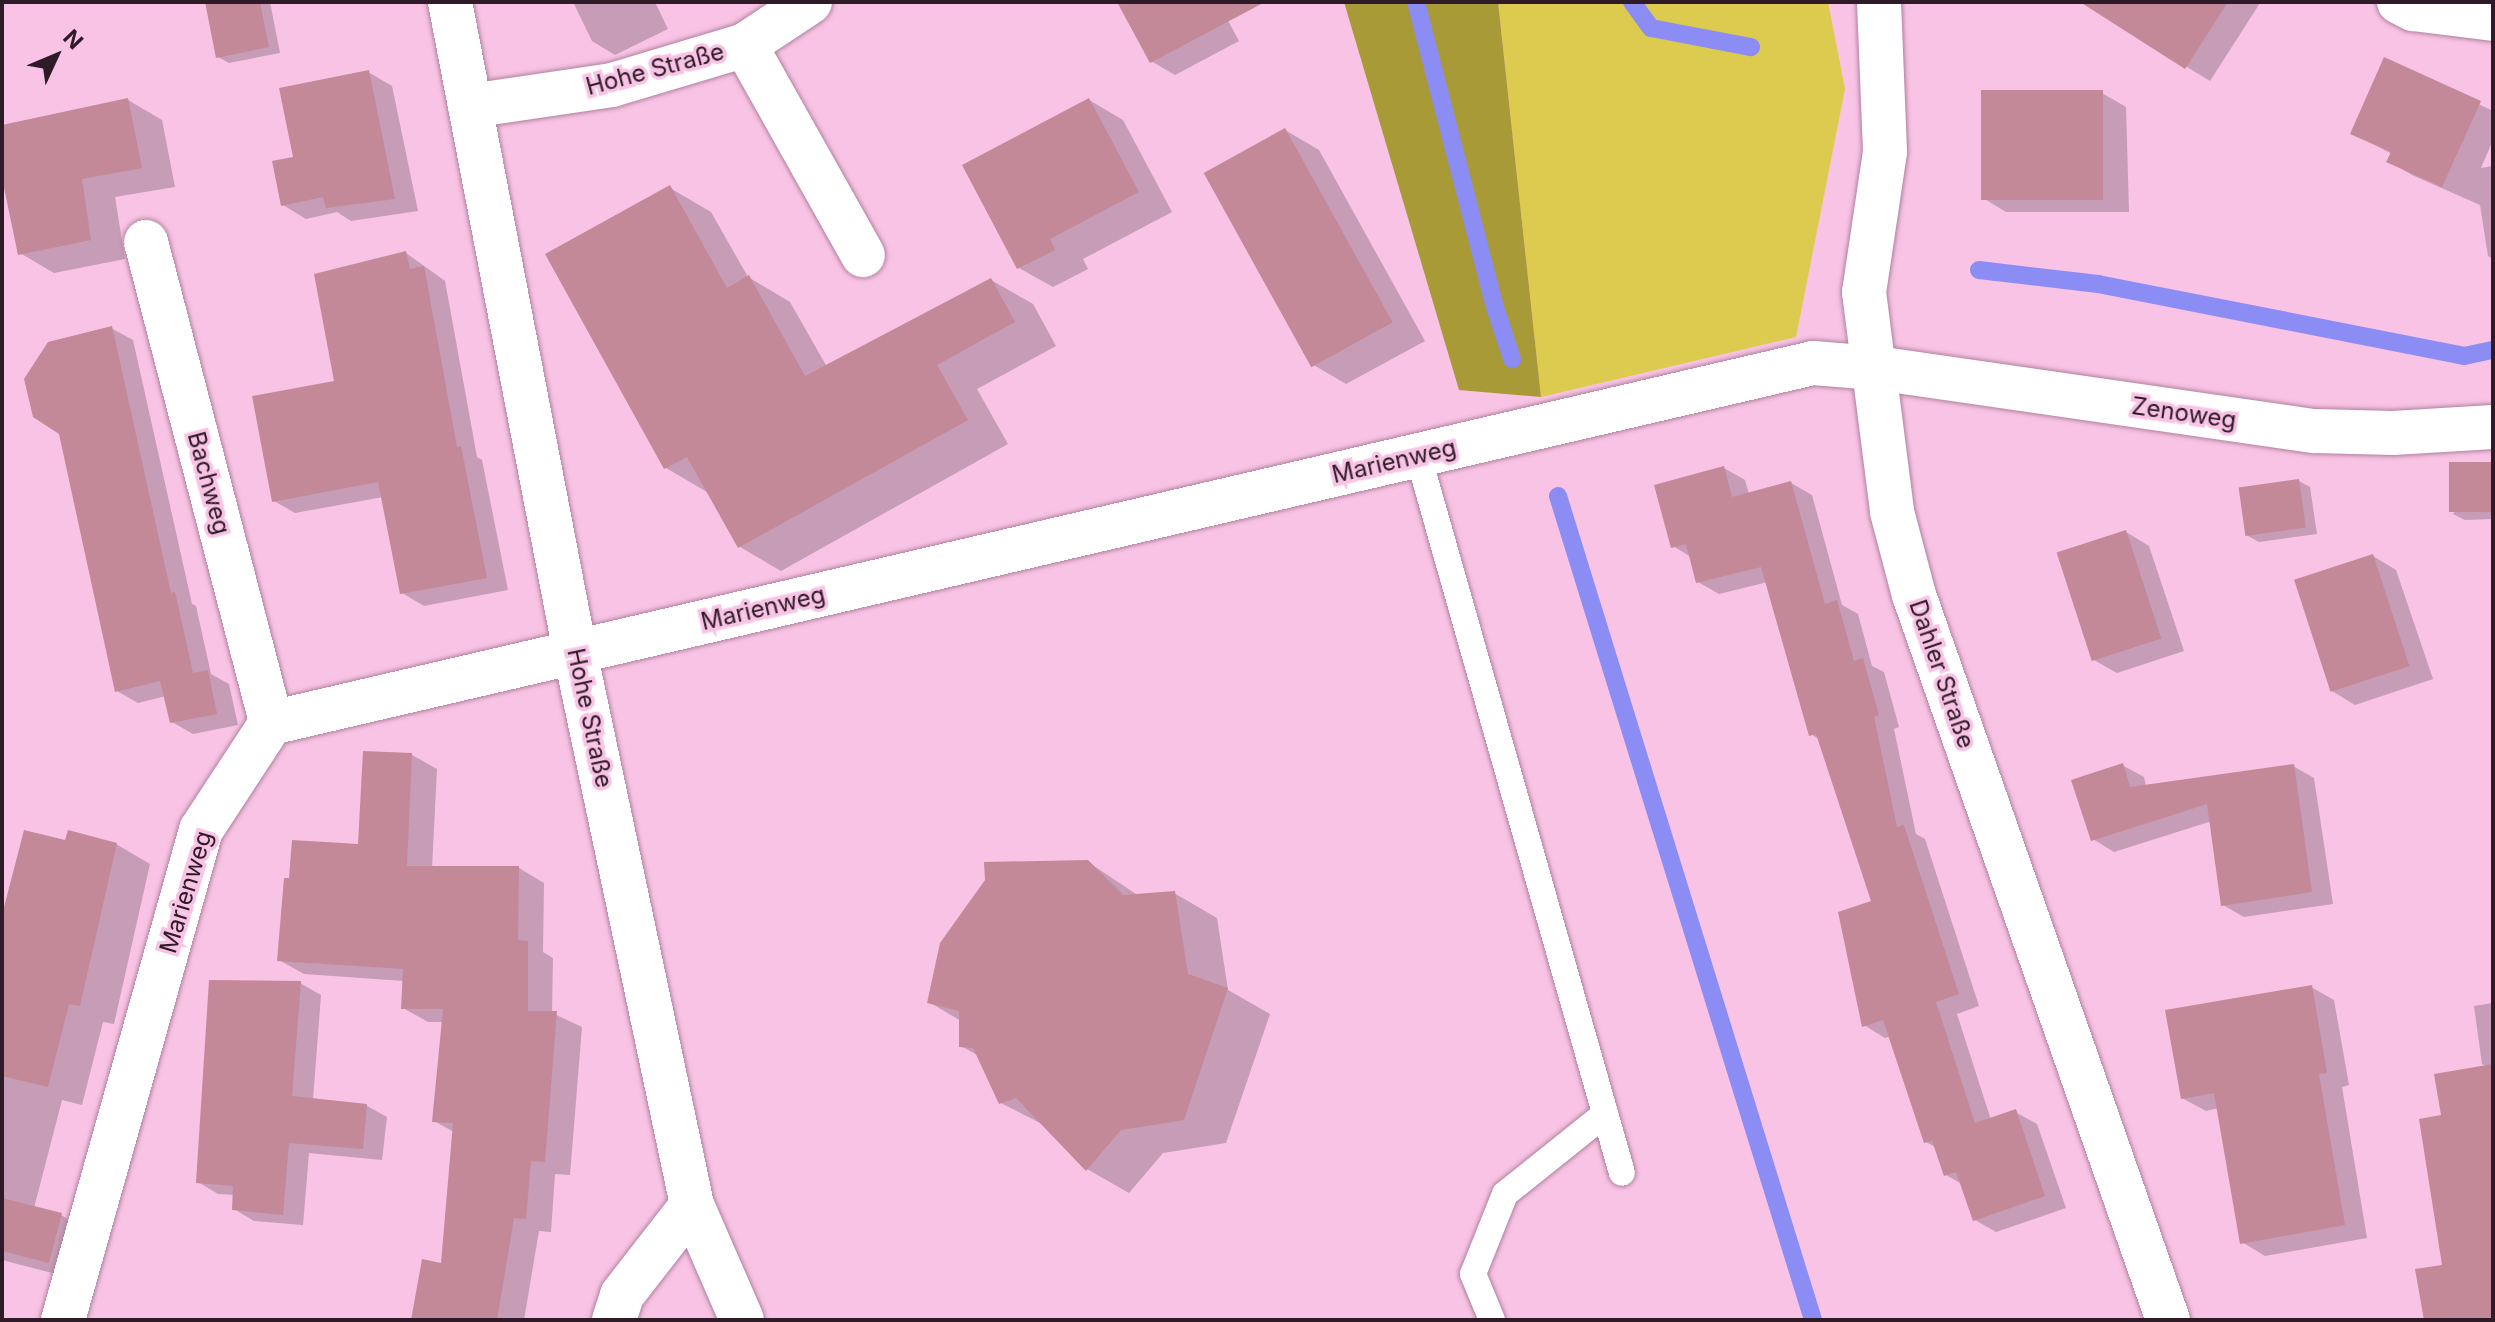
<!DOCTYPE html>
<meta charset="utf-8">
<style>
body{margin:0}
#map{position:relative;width:2495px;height:1322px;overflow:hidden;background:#f8c3e4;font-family:Inter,sans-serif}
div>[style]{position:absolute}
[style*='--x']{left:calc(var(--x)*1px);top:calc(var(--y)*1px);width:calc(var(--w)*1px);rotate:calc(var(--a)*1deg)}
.green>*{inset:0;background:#ddcb50}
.forest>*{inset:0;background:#a89a36}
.shadow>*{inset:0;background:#0003}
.stream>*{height:18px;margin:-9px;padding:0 9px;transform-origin:9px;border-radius:9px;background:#8b8df4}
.building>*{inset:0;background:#c38999;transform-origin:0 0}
.roads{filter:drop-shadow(0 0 2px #b1809f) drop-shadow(0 0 2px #b1809f)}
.lane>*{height:26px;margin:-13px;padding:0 13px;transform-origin:13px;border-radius:13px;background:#fff}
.street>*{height:44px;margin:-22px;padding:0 22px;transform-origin:22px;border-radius:22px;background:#fff}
span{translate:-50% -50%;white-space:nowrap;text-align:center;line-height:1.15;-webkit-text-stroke:7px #f8c3e4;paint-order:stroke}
.street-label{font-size:24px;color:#2e1b27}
.frame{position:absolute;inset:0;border:4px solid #2e1b27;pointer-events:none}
.north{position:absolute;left:16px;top:16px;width:80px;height:80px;-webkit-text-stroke:6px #f8c3e4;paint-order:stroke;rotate:46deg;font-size:22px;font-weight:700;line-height:32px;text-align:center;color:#2e1b27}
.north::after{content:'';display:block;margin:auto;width:28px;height:36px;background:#2e1b27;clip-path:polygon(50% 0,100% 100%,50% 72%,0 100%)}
</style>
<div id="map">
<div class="green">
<i style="clip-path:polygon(1498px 2px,1828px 2px,1845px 89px,1796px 337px,1541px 397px)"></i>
</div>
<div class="forest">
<i style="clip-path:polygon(1344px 2px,1498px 2px,1541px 397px,1459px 390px)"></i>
</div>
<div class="shadow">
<i style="clip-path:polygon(206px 2px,270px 2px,280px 53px,229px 63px,218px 57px)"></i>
<i style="clip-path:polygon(573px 2px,655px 2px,668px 29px,615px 55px,592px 41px)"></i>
<i style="clip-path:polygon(1119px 2px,1218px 2px,1239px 41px,1175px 75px,1151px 61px)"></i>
<i style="clip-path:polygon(2136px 2px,2258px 2px,2260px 3px,2210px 81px,2122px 27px)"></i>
<i style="clip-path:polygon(2385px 60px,2493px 111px,2493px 140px,2481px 168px,2493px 166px,2493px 259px,2488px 256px,2480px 205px,2412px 175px,2389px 161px,2392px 154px,2352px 133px)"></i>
<i style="clip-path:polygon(368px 72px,392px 86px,418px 211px,351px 221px,337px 212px,306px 219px,283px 205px,295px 158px)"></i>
<i style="clip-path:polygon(2102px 93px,2126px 107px,2129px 212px,2006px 212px,1983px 198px)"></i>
<i style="clip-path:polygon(128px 100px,162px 120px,175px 187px,115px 197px,125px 259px,54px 273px,20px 253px,2px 169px,2px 127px)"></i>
<i style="clip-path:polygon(1089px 100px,1123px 120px,1172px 212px,1083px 259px,1088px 269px,1053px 287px,1019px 268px)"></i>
<i style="clip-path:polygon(1285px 130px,1319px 150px,1425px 341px,1346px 384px,1312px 364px)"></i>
<i style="clip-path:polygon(670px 188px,711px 212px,748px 277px,790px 302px,827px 367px,991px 280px,1033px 304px,1056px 346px,977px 389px,1008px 444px,781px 571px,740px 547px,707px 492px,666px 468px)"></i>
<i style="clip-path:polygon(406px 253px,445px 281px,477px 457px,482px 460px,508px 590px,424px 606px,402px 593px,383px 497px,295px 513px,274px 501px)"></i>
<i style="clip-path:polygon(111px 328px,133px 340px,192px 604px,196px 606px,211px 674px,229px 684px,238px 725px,193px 734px,172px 722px,166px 696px,138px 703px,117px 691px)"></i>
<i style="clip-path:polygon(2493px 464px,2493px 519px,2465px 520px,2453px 514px)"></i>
<i style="clip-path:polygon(1724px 468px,1745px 480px,1749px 494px,1791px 483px,1812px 495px,1842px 605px,1858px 614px,1872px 666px,1884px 672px,1899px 727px,1894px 729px,1916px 834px,1925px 839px,1979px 1006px,1957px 1014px,1991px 1120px,2015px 1112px,2037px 1124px,2066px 1208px,1996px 1232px,1975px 1220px,1962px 1184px,1946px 1175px,1937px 1148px,1926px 1142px,1890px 1036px,1885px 1038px,1864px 1025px,1874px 902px,1820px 740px,1811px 734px,1768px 582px,1719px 594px,1698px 582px,1691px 557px,1673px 546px)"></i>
<i style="clip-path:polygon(2299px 481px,2310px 487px,2317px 534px,2259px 542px,2248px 536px)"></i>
<i style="clip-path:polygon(2126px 532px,2149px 546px,2184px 651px,2117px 673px,2094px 660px)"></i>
<i style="clip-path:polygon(2373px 556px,2396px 570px,2433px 679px,2355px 705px,2332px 691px)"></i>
<i style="clip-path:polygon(412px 755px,437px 769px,432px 868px,519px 868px,544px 883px,543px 952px,553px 958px,552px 1013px,582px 1027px,570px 1175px,555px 1174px,551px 1232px,539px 1231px,524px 1320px,413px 1320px,442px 1265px,454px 1132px,434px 1121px,443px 1022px,428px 1022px,403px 1008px,404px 981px,304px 974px,279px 960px,360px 846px)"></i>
<i style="clip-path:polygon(2122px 765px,2144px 777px,2146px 786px,2293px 766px,2314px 778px,2333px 904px,2244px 917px,2223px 905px,2212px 821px,2114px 852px,2093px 839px)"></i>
<i style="clip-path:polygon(67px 842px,116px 844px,150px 864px,114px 1024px,103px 1022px,82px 1105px,62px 1100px,34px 1208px,61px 1215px,95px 1235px,83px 1281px,2px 1260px,2px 925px)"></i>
<i style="clip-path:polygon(1088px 862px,1139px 896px,1174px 893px,1217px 918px,1228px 990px,1270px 1014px,1226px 1143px,1163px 1153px,1129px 1193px,1087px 1169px,1046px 1126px,1001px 1103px,979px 1056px,961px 1046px,961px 1021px,929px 1002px)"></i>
<i style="clip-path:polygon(300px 983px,321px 995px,313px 1100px,367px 1106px,387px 1117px,382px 1160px,309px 1153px,303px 1225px,254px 1221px,234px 1209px,235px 1195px,218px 1194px,198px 1182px)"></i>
<i style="clip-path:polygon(2311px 987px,2334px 1000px,2349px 1085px,2342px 1087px,2367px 1238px,2265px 1256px,2242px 1242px,2219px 1108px,2206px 1111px,2182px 1098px)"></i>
<i style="clip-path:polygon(2493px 1003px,2493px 1320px,2426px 1320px,2444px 1266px,2443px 1117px,2487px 1067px,2482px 1064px,2474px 1006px)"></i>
</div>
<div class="stream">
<i style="--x:1416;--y:2;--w:315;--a:75.5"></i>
<i style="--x:1495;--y:307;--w:55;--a:71.9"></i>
<i style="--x:1632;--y:2;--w:32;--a:54"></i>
<i style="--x:1651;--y:28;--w:102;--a:10.8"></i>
<i style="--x:1979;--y:270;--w:120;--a:6.7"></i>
<i style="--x:2098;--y:284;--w:373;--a:11.1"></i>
<i style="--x:2464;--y:356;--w:30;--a:-12"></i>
<i style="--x:1558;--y:496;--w:863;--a:72.8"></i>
</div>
<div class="building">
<i style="clip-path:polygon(205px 2px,260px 2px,269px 47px,216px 58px)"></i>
<i style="clip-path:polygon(1117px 2px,1265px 2px,1150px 63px)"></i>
<i style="clip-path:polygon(2080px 2px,2228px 2px,2185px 69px)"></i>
<i style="clip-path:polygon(2384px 57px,2481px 101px,2442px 187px,2386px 162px,2391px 152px,2350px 134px)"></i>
<i style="clip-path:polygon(369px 70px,395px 199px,326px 208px,323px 197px,281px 206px,272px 161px,293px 157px,279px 88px)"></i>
<i style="left:1981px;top:90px;width:122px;height:110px"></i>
<i style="clip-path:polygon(128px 98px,142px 168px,82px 179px,91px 240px,18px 255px,2px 178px,2px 125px)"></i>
<i style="clip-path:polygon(1089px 98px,1139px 192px,1050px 239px,1055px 250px,1017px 269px,962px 165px)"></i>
<i style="left:1285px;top:128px;width:222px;height:93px;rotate:61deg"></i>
<i style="clip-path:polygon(670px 185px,727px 288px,749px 275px,805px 376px,991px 278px,1015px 322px,937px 365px,968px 420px,738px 548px,687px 457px,664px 469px,545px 254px)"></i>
<i style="clip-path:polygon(406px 251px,410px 269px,424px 266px,457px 447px,461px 446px,487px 578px,400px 594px,378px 482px,272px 502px,252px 396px,334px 381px,314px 274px)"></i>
<i style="clip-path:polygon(112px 326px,171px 593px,175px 592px,193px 673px,208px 670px,217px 714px,170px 723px,160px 681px,115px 692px,59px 434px,33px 417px,24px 379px,48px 342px)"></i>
<i style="left:2493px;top:462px;width:50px;height:44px;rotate:90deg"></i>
<i style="clip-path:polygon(1724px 466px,1732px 497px,1791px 481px,1825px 604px,1837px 600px,1854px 661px,1863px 658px,1879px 715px,1874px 717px,1897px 827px,1904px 825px,1959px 994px,1936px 1002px,1975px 1123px,2016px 1109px,2045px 1196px,1973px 1221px,1956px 1172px,1944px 1176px,1932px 1141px,1924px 1143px,1883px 1020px,1862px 1027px,1838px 912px,1871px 901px,1816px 734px,1809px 736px,1761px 567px,1696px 583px,1686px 544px,1671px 548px,1654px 485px)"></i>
<i style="left:2299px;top:479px;width:49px;height:61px;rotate:82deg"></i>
<i style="left:2126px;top:530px;width:114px;height:73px;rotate:72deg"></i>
<i style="left:2373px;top:554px;width:118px;height:83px;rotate:72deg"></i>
<i style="clip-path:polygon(363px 751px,412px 753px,407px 866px,519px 866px,518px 940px,528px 941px,528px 1011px,557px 1011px,545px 1162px,531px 1161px,526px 1219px,514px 1218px,497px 1320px,411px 1320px,422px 1259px,441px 1263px,453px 1123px,432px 1122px,443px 1009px,401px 1009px,403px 969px,277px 961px,284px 878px,289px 878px,292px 840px,358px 844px)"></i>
<i style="clip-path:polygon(2123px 763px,2130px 787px,2294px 764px,2312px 892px,2221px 906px,2207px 804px,2091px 841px,2071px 780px)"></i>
<i style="clip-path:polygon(24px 830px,65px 840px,68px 830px,117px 843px,80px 1006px,69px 1004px,48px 1087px,2px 1076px,2px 915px)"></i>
<i style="clip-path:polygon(1088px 860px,1123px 895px,1175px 891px,1188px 974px,1228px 988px,1184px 1120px,1121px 1130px,1086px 1171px,1016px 1098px,999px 1104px,973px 1048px,959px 1047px,959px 1011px,927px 1003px,940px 943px,985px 880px,984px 862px)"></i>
<i style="clip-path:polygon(209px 980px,301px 981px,292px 1096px,367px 1104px,363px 1149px,289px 1143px,283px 1215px,232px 1210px,233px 1186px,196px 1183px)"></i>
<i style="clip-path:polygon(2312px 985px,2327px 1073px,2319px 1074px,2345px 1225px,2240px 1244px,2214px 1093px,2181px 1099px,2165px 1010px)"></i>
<i style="clip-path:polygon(2493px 1064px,2493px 1320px,2424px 1320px,2415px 1269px,2442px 1265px,2419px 1119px,2441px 1115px,2434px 1074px)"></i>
<i style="clip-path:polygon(2px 1198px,62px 1213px,49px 1263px,2px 1251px)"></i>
</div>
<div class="roads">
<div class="lane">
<i style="--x:1418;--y:455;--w:746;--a:74.14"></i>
<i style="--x:1492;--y:1320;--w:50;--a:-112.4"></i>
<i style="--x:1473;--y:1274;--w:86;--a:-68.2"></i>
<i style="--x:1505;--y:1194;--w:128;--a:-38.7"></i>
</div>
<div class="street">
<i style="--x:450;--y:2;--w:662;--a:79.11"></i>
<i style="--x:575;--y:652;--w:565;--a:78.05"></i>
<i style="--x:692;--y:1205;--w:125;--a:66.5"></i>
<i style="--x:1879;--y:2;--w:150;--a:87.7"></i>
<i style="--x:1885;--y:152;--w:142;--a:98.5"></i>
<i style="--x:1864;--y:292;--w:222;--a:82.7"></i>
<i style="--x:1892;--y:512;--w:86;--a:75.2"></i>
<i style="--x:1914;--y:595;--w:768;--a:70.69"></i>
<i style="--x:2399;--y:2;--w:16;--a:27"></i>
<i style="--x:2413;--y:9;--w:81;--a:7.1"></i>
<i style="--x:745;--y:45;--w:241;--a:60.7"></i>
<i style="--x:470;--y:106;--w:144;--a:-8.4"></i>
<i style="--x:612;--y:85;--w:139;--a:-16.7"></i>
<i style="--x:745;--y:45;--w:78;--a:-33.5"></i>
<i style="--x:146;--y:242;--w:497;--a:75.4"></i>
<i style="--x:63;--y:1320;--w:509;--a:-74.27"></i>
<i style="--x:201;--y:830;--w:128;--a:-56.8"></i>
<i style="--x:271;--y:723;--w:1583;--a:-13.14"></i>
<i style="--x:1813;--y:363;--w:63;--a:4.5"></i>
<i style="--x:1876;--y:368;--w:443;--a:8.2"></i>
<i style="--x:2315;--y:431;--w:78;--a:1.5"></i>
<i style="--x:2393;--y:433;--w:100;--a:-3.4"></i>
<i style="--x:614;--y:1320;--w:26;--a:-72"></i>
<i style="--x:622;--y:1295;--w:114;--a:-52.1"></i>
</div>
</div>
<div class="street-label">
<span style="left:655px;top:69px;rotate:-15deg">Hohe Straße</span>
<span style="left:2184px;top:413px;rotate:8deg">Zenoweg</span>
<span style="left:1394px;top:461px;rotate:-13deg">Marienweg</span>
<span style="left:209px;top:483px;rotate:75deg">Bachweg</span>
<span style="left:763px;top:608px;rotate:-13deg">Marienweg</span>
<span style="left:1942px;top:674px;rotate:71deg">Dahler Straße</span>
<span style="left:590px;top:718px;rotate:78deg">Hohe Straße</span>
<span style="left:186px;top:892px;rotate:-73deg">Marienweg</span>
</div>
<div class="frame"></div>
<div class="north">N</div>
</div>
